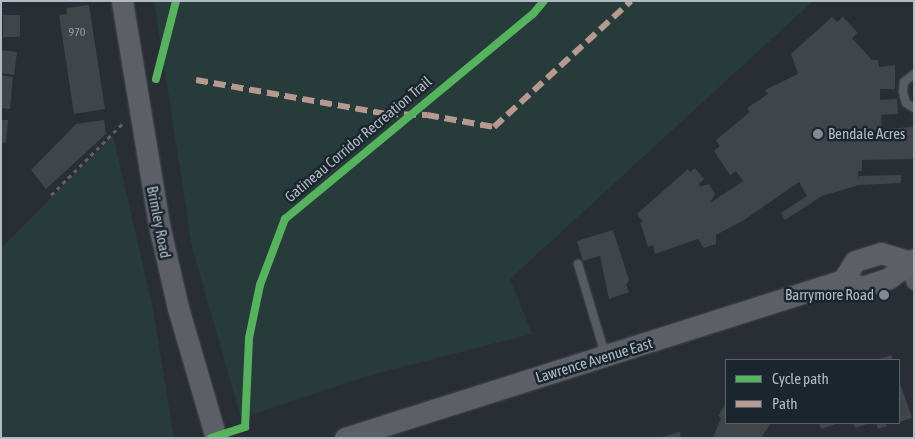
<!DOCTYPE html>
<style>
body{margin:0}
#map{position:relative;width:915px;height:439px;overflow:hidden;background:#282e33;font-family:"Asap Condensed",sans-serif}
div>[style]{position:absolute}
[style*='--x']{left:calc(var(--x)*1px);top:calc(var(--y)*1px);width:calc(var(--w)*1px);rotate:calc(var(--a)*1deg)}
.green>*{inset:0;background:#273b3a}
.building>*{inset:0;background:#40454a;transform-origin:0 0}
.path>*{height:2.5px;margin-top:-1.25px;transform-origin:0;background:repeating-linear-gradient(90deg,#5b6166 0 4px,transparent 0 8px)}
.roads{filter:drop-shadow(0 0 1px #464a4e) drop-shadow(0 0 1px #464a4e)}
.lane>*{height:8px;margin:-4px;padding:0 4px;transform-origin:4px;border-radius:4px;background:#575c62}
.street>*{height:15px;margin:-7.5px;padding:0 7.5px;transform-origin:7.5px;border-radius:7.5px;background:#575c62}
.secondary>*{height:21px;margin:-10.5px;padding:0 10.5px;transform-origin:10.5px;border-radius:10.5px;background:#5c6066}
.quiet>*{height:6px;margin-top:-3px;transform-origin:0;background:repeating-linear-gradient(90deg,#b69a8f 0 12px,transparent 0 18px)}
.cycleway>*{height:8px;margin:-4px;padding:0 4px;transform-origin:4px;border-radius:4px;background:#56b35d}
.dots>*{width:14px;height:14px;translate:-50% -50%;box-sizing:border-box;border:2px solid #1b252d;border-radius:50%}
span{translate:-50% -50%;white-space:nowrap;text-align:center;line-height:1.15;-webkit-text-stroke:5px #1b252d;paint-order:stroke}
.number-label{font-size:12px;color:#959ea6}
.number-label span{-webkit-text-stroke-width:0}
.poi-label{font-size:15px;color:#b1bbc5}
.left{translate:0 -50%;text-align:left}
.right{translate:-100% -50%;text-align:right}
.street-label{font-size:15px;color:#b1bbc5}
.frame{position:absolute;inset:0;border:2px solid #b1bbc5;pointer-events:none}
.legend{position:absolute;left:725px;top:359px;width:175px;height:65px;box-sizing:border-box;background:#1b252d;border:1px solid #57616a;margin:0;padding:6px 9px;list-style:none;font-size:15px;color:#b1bbc5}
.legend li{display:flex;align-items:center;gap:10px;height:25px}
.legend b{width:25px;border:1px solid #57616a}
</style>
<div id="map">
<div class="green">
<i style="clip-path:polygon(154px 1px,813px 1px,510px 279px,532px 334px,371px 375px,241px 418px,192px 247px)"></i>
<i style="clip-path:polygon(113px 135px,153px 309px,174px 438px,1px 438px,1px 248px)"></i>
</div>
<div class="building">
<i style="clip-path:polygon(89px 5px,105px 109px,74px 114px,59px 15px,67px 14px,66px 8px)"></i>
<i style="left:3px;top:15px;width:17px;height:22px"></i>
<i style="clip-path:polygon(832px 17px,837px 22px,843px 17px,858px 33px,852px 38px,872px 60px,878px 60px,879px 67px,895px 65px,895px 89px,880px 89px,880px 100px,897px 99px,898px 114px,881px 115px,882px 129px,914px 127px,914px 159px,862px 160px,862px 171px,858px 171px,859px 181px,859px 176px,901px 175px,901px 183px,859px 185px,822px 196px,785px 220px,781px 213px,807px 196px,799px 182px,744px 220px,716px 235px,716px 244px,704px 248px,698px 239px,655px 254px,653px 245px,648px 247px,640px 222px,643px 222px,637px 214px,688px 169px,690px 172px,695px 168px,704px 179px,699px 184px,700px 187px,709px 184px,715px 194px,710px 203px,743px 181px,736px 171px,730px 175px,714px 151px,720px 146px,716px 140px,750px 112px,747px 108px,768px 94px,765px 90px,798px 74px,791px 54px)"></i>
<i style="clip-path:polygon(1px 50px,17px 52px,14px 75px,1px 73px)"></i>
<i style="clip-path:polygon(1px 75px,13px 77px,10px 109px,1px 108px)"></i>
<i style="clip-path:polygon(1px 120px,8px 120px,6px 143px,1px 142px)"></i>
<i style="clip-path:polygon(104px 120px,106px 134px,46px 189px,31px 170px,76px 124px)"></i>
<i style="clip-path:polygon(613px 230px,629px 280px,626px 285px,629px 292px,609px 299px,600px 256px,583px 261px,577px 241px)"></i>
<i style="clip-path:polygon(891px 355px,893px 360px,876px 360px)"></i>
<i style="clip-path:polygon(899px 380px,912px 418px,899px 422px)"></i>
<i style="clip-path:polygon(726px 403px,726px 423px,771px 423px,761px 438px,713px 438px,721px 418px,718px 416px)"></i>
<i style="clip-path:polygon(819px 423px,839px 423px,821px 429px)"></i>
<i style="clip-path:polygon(853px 423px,870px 423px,855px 428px)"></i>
<i style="clip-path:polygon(876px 423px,885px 423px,887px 426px,878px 429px)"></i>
<i style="clip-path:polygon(680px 432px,681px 438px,663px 438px,663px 437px)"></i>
</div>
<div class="path">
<i style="--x:51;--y:195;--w:102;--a:-45"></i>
</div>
<div class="roads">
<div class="lane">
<i style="--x:914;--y:74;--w:13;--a:141"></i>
<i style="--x:904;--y:82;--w:10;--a:96"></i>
<i style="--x:903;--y:92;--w:11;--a:75"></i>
<i style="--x:906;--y:103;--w:9;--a:32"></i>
<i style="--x:578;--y:264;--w:94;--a:73.3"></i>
</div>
<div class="street">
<i style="--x:907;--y:261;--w:22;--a:72"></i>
</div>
<div class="secondary">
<i style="--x:122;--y:1;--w:227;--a:80.6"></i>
<i style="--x:159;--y:225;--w:85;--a:77.1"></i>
<i style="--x:178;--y:308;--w:135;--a:73.7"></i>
<i style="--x:843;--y:280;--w:22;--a:-58"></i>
<i style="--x:855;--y:261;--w:27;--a:-17"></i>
<i style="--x:881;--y:253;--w:27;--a:17"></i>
<i style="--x:345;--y:438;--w:522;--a:-17.6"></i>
<i style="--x:843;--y:280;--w:20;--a:20"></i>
<i style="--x:862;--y:287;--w:28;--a:-18"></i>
<i style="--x:889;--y:278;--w:31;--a:-37"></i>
</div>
</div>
<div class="quiet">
<i style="--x:196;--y:80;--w:193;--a:10.1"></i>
<i style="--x:386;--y:114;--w:41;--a:1.4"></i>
<i style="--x:427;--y:115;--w:68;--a:10.2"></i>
<i style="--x:494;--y:127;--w:186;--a:-42.6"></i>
</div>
<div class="cycleway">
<i style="--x:156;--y:79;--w:81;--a:-75.6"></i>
<i style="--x:211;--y:438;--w:36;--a:-18"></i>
<i style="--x:245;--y:427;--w:89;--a:-87.4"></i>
<i style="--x:249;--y:338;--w:54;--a:-78.3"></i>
<i style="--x:260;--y:285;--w:71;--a:-69.3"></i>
<i style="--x:285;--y:219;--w:322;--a:-39.6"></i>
<i style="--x:533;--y:14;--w:17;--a:-50"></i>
</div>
<div class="dots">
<i style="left:818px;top:134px;background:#818a92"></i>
<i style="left:884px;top:295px;background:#818a92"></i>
</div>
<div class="number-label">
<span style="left:77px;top:33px">970</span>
</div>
<div class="poi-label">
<span class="left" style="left:828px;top:134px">Bendale Acres</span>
<span class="right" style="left:874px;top:295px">Barrymore Road</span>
</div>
<div class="street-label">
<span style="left:358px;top:139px;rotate:-40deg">Gatineau Corridor Recreation Trail</span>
<span style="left:159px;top:222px;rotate:79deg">Brimley Road</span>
<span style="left:594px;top:360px;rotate:-17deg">Lawrence Avenue East</span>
</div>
<div class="frame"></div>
<ul class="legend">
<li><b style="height:6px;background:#56b35d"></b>Cycle path</li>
<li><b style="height:6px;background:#b69a8f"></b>Path</li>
</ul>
</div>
